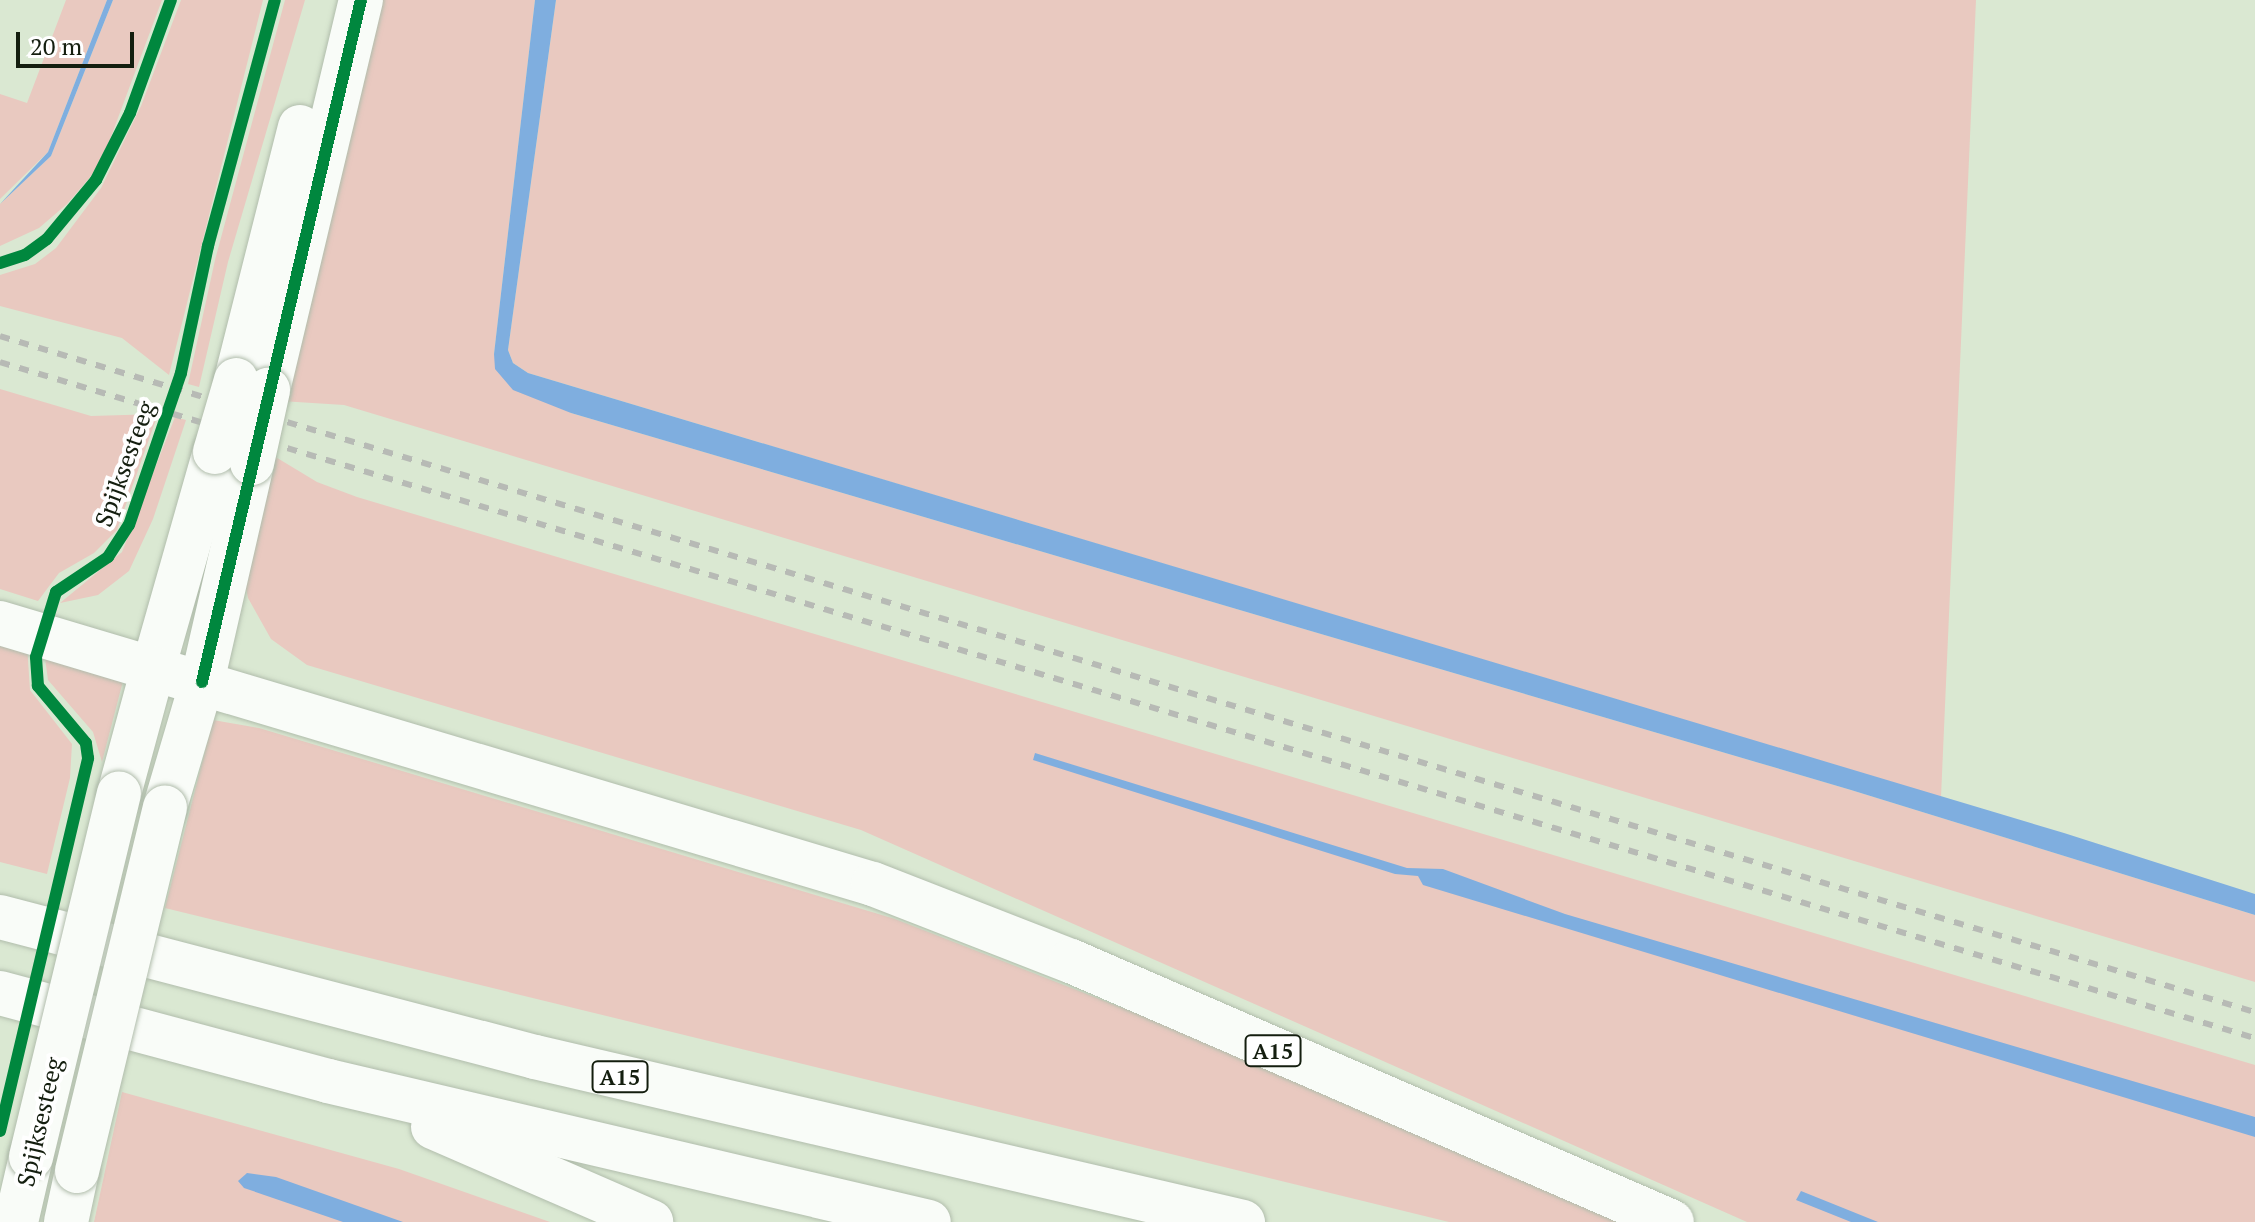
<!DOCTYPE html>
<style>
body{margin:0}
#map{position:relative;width:2255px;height:1222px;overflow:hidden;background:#dae8d2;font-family:"PT Serif",serif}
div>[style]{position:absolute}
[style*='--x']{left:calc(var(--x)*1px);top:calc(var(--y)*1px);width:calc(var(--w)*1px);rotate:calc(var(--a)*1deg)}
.green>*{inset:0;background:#e9c9c0}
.water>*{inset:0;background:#7faedf}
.roads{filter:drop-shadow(0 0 2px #b1bdac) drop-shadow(0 0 2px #b1bdac)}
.tertiary>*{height:44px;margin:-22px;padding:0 22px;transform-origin:22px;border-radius:22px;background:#f9fcf8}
.secondary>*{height:44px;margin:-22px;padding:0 22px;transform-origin:22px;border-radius:22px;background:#f9fcf8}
.motorway>*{height:44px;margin:-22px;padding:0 22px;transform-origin:22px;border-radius:22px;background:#f9fcf8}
.rail>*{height:6px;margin-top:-3px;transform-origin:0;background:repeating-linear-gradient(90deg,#b7bab5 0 10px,transparent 0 20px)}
.bridges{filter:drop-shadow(0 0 2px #b1bdac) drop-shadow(0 0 2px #b1bdac)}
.tertiary-bridge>*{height:44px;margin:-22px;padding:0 22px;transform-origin:22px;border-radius:22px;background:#f9fcf8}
.secondary-bridge>*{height:44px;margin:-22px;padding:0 22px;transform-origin:22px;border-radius:22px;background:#f9fcf8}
.cycleway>*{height:12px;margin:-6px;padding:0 6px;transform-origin:6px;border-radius:6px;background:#00873e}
span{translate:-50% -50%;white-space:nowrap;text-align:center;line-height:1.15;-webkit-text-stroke:8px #fff;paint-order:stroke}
.shield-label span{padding:2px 6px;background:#fff;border:2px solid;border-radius:6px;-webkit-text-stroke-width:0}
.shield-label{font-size:22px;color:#141e0f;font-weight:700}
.street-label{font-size:24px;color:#141e0f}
.scale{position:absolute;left:16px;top:32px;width:118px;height:36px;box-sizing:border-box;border:4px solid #141e0f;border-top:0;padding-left:10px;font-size:24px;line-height:28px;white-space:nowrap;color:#141e0f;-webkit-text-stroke:6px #fff;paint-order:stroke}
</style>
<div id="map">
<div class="green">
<i style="clip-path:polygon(66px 0,107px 0,48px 152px,0 199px,0 94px,27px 103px)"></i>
<i style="clip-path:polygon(113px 0,162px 0,109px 142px,92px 175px,67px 204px,39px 228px,0 246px,0 204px,51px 156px)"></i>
<i style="clip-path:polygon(181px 0,263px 0,169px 375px,122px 338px,0 306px,0 275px,35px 264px,56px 248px,101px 188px,141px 106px)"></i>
<i style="clip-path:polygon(285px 0,305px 0,228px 262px,199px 387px,188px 384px,215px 260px)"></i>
<i style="clip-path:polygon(373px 0,535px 0,494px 354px,571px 413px,1851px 790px,2255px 915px,2255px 982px,344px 405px,281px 401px)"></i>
<i style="clip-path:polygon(556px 0,1976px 0,1941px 797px,528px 373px,513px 363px,508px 350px)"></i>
<i style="clip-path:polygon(0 389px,91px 416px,158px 414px,117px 530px,94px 553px,59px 573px,38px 601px,0 589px)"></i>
<i style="clip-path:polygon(175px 417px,186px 420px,153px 519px,129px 571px,98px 595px,60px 603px,122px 552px)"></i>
<i style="clip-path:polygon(269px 453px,317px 482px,357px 497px,2255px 1065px,2255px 1222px,1747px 1222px,861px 830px,307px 665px,271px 639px,248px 598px,244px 578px)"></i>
<i style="clip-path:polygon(0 636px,27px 645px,30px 690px,72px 744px,70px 778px,47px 874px,0 862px)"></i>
<i style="clip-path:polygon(44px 650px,123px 681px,102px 762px,93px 732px,48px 680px)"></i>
<i style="clip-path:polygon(213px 720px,259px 728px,895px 919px,1212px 1043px,1619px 1222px,1449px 1222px,165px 908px)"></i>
<i style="clip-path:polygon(122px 1092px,399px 1169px,550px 1222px,94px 1222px)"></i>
</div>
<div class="water">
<i style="clip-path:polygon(107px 0,113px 0,51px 156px,0 204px,48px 152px)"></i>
<i style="clip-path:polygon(535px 0,556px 0,508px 350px,513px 363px,528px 373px,2064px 833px,2255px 894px,2255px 915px,1851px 790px,571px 413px,513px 390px,495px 369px,494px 354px)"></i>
<i style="clip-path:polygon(1035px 753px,1407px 868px,1443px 869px,1565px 914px,2255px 1117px,2255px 1137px,1423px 885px,1418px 876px,1395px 874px,1033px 760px)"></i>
<i style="clip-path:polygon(247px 1173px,276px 1177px,403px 1222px,343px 1222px,244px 1188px,238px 1181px)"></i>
<i style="clip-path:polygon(1801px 1191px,1878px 1222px,1851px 1222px,1796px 1200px)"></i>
</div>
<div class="roads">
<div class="tertiary">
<i style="--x:236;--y:380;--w:261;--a:-75.8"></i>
<i style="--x:268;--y:390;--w:401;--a:-76.6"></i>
<i style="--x:153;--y:669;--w:226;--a:-74.1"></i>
<i style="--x:202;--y:682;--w:225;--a:-77.1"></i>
</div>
<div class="secondary">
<i style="--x:119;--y:794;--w:130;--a:-74.8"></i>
<i style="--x:165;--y:807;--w:130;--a:-73.5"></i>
<i style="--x:16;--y:1222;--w:67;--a:-77"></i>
<i style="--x:66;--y:1222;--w:52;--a:-77.8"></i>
</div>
<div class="motorway">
<i style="--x:0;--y:623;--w:911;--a:16.65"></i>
<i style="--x:873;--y:884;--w:212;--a:21.3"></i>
<i style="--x:1071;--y:961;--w:655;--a:23.47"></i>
<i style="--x:0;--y:917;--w:553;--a:14.66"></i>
<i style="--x:535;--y:1057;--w:727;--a:13.12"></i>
<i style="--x:0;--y:993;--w:340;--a:15"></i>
<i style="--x:328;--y:1081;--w:617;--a:13.2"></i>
<i style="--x:433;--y:1127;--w:238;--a:23.5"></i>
</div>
</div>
<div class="rail">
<i style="--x:0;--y:336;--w:2354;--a:16.69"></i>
<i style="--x:0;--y:362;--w:2354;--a:16.69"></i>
</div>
<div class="bridges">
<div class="tertiary-bridge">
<i style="--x:215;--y:452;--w:75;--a:-73.7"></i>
<i style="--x:252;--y:463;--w:75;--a:-77.6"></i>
</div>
<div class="secondary-bridge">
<i style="--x:31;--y:1157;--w:374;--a:-76.4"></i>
<i style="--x:77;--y:1171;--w:374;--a:-76.4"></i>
</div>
</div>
<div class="cycleway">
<i style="--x:0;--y:263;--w:26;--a:-18"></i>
<i style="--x:25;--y:255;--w:27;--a:-36"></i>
<i style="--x:47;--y:239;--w:77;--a:-50.3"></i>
<i style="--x:96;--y:180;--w:75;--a:-63.1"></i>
<i style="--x:130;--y:113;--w:120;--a:-70.1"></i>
<i style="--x:202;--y:682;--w:700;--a:-76.88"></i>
<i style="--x:0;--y:1131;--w:383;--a:-76.7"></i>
<i style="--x:88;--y:758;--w:15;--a:-98"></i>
<i style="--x:86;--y:743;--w:75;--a:-130.1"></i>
<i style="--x:38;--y:686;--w:29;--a:-94"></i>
<i style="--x:36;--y:657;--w:68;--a:-72.9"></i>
<i style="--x:56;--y:592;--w:63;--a:-33.9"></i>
<i style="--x:108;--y:557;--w:38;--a:-57"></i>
<i style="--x:129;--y:525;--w:161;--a:-71.1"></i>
<i style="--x:181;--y:373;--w:130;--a:-78"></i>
<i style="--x:208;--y:246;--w:255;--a:-74.8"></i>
</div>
<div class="shield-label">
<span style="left:1273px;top:1051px">A15</span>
<span style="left:620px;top:1077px">A15</span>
</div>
<div class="street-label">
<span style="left:125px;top:464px;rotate:-70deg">Spijksesteeg</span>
<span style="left:40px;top:1122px;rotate:-77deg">Spijksesteeg</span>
</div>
<div class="scale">20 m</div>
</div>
